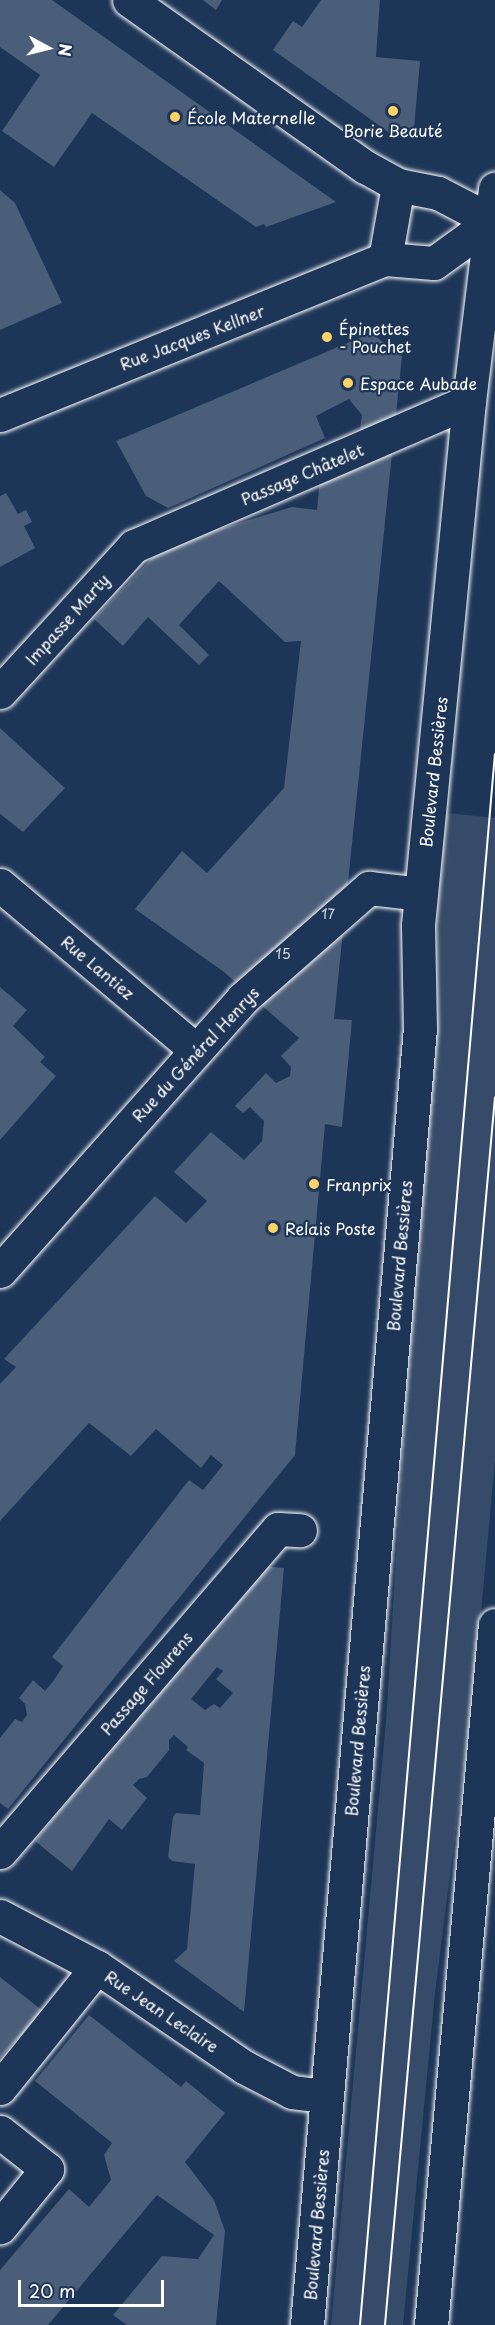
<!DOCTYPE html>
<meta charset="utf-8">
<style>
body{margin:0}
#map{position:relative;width:495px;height:2325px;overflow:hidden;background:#1d3557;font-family:"Playpen Sans",sans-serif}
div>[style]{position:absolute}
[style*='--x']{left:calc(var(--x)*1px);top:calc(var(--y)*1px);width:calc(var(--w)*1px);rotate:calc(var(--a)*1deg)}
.green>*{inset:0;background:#364b69}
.building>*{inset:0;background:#4a5d79}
.roads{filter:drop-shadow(0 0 2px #fff) drop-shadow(0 0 2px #fff)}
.minor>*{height:33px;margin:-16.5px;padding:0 16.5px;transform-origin:16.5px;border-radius:16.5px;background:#1d3557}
.major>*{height:33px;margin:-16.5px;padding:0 16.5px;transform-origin:16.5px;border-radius:16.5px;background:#1d3557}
.tram>*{height:1.5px;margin:-0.75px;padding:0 0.75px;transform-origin:0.75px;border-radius:0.75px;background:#fff}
.dots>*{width:16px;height:16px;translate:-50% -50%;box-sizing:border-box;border:3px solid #1d3557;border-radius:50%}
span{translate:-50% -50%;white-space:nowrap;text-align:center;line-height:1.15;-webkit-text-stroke:4.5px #1d3557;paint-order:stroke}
.number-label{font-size:14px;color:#d2d6de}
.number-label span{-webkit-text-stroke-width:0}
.poi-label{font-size:16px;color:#fff}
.left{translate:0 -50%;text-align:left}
.street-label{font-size:16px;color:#fff}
.north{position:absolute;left:18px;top:18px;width:60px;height:60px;-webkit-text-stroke:4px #1d3557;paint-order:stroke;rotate:97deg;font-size:16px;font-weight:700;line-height:24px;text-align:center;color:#fff}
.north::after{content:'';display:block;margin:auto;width:21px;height:27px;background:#fff;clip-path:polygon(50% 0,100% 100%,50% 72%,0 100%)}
.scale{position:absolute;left:18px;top:2280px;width:146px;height:27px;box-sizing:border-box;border:3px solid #fff;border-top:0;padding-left:8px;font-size:18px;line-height:21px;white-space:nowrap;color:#fff;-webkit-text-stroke:4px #1d3557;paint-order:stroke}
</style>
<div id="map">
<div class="green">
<i style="clip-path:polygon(447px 813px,495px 818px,495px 1460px,475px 1678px,435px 1993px,403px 2325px,331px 2325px,386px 1721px,414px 1269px,438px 1023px,437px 920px)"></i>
</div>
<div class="building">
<i style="clip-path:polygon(0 0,52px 0,336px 202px,266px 227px,264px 224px,256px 227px,92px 113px,54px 167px,2px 131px,40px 75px,0 47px)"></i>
<i style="clip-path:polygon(203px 0,222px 0,216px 10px)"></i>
<i style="clip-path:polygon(321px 0,380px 0,376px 57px,420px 61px,414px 128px,394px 136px,273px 50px,293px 21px,302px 27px)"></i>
<i style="clip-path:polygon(0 190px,15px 203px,62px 303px,0 330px)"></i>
<i style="clip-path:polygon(371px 333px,402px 356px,334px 1019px,352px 1020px,342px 1127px,325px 1124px,295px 1455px,8px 1809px,0 1803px,0 1738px,15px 1719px,22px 1722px,27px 1715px,25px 1704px,19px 1698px,33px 1680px,45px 1691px,54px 1680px,63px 1666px,52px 1657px,189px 1480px,203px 1490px,223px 1465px,211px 1455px,201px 1468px,156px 1429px,131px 1456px,89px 1423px,0 1521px,0 1384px,16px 1367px,4px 1359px,155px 1196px,186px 1223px,207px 1201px,174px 1172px,211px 1132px,244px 1160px,262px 1141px,264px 1121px,250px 1107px,243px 1113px,235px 1106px,266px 1073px,276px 1083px,290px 1076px,291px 1067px,281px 1056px,299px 1038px,224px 972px,135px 909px,182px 851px,207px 873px,284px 788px,301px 641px,285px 642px,219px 581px,179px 625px,209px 655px,199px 665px,148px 617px,123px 646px,94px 619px,153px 557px,177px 542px,292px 507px,317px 510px,320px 478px,355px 462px,362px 415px,349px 399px,316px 416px,325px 438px,168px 508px,146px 496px,116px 441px)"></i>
<i style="clip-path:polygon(6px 493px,18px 514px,26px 510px,32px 522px,24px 526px,35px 548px,0 567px,0 496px)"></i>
<i style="clip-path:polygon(0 728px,65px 788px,23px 832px,0 814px)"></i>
<i style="clip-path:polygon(0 987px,27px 1010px,13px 1026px,45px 1057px,40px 1062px,56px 1076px,0 1140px)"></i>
<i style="clip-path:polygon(evenodd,261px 1566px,284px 1568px,244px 2012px,174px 1961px,187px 1949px,195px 1864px,172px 1861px,168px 1857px,173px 1817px,176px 1813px,200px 1815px,204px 1763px,186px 1750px,188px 1747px,174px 1735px,169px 1740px,169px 1750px,147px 1777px,139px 1779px,133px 1785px,147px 1798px,122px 1830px,109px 1819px,72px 1871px,35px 1841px,261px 1566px,217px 1667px,223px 1671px,216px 1679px,233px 1693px,220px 1708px,214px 1704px,205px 1710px,191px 1699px,217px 1667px)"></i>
<i style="clip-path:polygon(0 1977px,43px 2011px,0 2058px)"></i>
<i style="clip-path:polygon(89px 2015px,181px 2087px,186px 2081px,225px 2113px,185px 2162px,214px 2200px,225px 2231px,216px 2325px,127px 2325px,113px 2315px,162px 2256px,198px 2259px,214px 2235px,157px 2195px,48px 2325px,0 2325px,0 2270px,69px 2189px,89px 2207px,111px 2180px,104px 2155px,112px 2143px,35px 2081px)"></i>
</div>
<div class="roads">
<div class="minor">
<i style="--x:385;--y:259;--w:75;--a:-80"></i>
<i style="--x:0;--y:415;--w:415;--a:-22.1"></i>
<i style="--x:385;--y:259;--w:49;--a:4.7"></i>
<i style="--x:434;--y:263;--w:72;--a:-35.9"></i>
<i style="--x:492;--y:221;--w:61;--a:-152.6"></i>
<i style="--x:438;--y:193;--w:41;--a:-168.7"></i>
<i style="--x:398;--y:185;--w:38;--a:-151"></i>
<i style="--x:365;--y:167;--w:289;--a:-144.7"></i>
<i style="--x:0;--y:692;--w:198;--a:-47.5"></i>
<i style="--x:134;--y:546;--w:365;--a:-23.4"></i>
<i style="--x:0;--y:885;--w:255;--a:40.1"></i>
<i style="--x:0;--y:1271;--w:364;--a:-48.3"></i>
<i style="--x:242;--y:999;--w:169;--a:-41.2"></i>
<i style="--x:369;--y:888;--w:52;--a:6.6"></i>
<i style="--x:0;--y:1852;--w:426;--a:-49.3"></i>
<i style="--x:278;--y:1529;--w:22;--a:3"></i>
<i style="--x:0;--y:1916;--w:110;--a:27.7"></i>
<i style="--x:97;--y:1967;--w:178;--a:34.2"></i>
<i style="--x:244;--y:2067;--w:54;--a:27.5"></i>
<i style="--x:292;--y:2092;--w:35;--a:7"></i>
<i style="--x:0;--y:2088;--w:155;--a:-51.3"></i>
<i style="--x:0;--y:2132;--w:60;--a:38.2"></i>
<i style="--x:47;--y:2169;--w:75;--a:129"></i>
</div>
<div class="major">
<i style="--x:307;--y:2325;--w:1301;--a:-85.02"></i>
<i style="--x:420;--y:1029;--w:104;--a:-91.1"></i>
<i style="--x:418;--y:925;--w:526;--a:-84.44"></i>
<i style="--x:469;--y:401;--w:214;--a:-83"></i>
<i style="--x:431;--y:2325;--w:703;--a:-84.78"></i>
</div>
</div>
<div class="tram">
<i style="--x:360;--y:2325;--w:1576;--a:-85.09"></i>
<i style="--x:385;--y:2325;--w:1232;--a:-84.88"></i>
</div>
<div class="dots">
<i style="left:393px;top:111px;background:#ffd166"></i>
<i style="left:175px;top:117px;background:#ffd166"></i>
<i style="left:327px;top:337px;background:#ffd166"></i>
<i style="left:348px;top:383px;background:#ffd166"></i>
<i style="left:314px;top:1184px;background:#ffd166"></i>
<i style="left:273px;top:1228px;background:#ffd166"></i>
</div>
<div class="number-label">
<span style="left:328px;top:914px">17</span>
<span style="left:283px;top:954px">15</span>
</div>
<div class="poi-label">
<span class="left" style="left:187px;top:117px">École Maternelle</span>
<span style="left:393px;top:130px">Borie Beauté</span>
<span class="left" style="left:339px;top:337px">Épinettes<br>- Pouchet</span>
<span class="left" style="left:360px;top:383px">Espace Aubade</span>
<span class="left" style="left:326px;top:1184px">Franprix</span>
<span class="left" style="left:285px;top:1228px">Relais Poste</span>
</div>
<div class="street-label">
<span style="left:192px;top:337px;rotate:-21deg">Rue Jacques Kellner</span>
<span style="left:302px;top:474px;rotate:-23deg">Passage Châtelet</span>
<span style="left:67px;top:619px;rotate:-48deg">Impasse Marty</span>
<span style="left:433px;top:772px;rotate:-84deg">Boulevard Bessières</span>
<span style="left:98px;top:967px;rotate:40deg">Rue Lantiez</span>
<span style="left:195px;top:1054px;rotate:-47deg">Rue du Général Henrys</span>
<span style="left:399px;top:1256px;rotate:-85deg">Boulevard Bessières</span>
<span style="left:146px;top:1683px;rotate:-49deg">Passage Flourens</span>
<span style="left:357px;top:1741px;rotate:-85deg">Boulevard Bessières</span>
<span style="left:162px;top:2011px;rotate:34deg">Rue Jean Leclaire</span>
<span style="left:316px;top:2225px;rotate:-85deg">Boulevard Bessières</span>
</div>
<div class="north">N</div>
<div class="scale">20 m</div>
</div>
